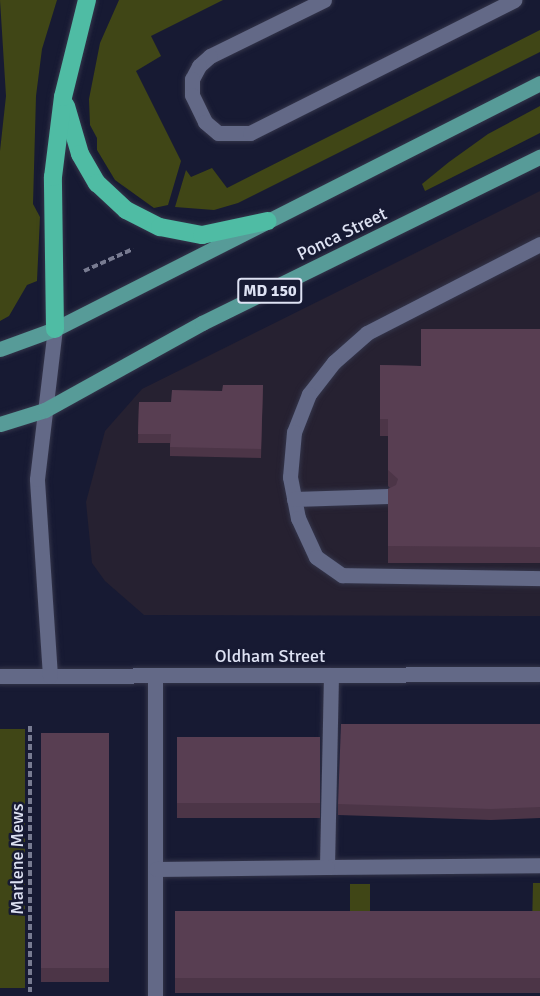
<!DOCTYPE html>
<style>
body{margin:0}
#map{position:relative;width:540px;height:996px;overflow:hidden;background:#171a33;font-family:Signika,sans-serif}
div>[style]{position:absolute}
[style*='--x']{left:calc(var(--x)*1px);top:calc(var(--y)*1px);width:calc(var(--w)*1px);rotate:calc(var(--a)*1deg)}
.industrial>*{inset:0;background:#262131}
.green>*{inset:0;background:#404616;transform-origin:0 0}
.path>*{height:4px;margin-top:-2px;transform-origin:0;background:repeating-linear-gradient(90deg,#787b91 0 6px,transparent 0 9px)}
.roads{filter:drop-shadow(0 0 2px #34354a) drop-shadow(0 0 2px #34354a)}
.minor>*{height:15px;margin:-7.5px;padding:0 7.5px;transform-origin:7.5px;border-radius:7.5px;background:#636987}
.major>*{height:15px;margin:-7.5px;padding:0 7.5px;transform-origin:7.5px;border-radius:7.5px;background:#579b98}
.highway>*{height:18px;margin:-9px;padding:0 9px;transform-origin:9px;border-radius:9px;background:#4fbca4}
.wall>*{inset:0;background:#4c3547;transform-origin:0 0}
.building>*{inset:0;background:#583e52;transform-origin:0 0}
span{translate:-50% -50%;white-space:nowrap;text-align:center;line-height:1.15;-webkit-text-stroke:5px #171a33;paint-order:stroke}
.shield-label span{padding:2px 4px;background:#171a33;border:2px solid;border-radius:4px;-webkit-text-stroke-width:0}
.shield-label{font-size:16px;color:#dee2f3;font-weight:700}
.street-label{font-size:18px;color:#dee2f3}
</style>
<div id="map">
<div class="industrial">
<i style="clip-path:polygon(540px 191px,540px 616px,144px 615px,105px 581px,92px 563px,86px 502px,105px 431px,142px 389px)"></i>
</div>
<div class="green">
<i style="clip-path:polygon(0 0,57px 0,42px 49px,36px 96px,33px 204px,40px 217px,37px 281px,27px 285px,9px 316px,0 321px,0 151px,6px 96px)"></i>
<i style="clip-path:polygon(119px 0,223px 0,151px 36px,161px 56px,136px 71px,181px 161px,168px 205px,154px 208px,115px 180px,97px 150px,97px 138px,90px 125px,89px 99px,100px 43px)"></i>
<i style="clip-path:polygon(540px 30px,540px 52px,238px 203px,214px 210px,175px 207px,186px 170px,191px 177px,212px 168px,227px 188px)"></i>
<i style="clip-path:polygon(540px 106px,540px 133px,425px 191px,422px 184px,449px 162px,488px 134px)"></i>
<i style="left:0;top:729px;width:25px;height:259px"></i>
<i style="clip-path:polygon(533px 883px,540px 883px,540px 993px,532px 928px)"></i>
<i style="left:350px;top:884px;width:20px;height:109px"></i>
</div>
<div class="path">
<i style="--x:84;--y:271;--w:54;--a:-24.2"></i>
<i style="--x:30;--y:726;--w:266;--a:90"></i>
</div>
<div class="roads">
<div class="minor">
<i style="--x:324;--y:0;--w:127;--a:153.8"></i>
<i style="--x:210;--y:56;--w:15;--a:138"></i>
<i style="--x:199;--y:66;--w:15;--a:118"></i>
<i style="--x:192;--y:79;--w:16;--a:90"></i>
<i style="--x:192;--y:95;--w:30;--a:64"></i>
<i style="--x:205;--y:122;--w:17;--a:40"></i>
<i style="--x:218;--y:133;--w:32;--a:0"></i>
<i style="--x:250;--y:133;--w:296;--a:-26.7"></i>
<i style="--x:540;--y:244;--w:195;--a:152.8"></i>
<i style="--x:367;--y:333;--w:44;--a:138.7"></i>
<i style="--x:334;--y:362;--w:41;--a:128"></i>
<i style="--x:309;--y:394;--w:41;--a:111.5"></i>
<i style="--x:294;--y:432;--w:45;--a:95.1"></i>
<i style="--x:290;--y:477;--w:42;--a:79"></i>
<i style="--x:298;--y:518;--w:43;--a:65.2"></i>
<i style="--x:316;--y:557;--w:32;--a:35"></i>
<i style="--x:342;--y:575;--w:198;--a:0.9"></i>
<i style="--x:294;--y:499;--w:94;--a:-1.8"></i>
<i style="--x:155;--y:675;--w:321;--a:90"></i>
<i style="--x:331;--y:675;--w:192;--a:91.2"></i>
<i style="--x:327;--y:867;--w:213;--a:-0.5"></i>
<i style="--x:0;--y:676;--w:540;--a:-0.21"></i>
<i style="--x:50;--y:676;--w:197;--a:-93.8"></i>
<i style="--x:37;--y:479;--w:151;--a:-83.2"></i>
<i style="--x:156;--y:869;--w:171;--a:-0.7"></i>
</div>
<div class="major">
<i style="--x:0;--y:349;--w:59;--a:-20"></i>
<i style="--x:55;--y:329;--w:544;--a:-26.89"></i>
<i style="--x:0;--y:424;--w:47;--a:-17.3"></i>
<i style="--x:45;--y:410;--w:179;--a:-29"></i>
<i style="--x:202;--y:323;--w:377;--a:-26.2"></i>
</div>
<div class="highway">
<i style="--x:66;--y:106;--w:50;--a:73.7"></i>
<i style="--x:80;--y:154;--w:34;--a:60"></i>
<i style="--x:97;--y:183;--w:40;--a:43"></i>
<i style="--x:126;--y:210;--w:38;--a:27"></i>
<i style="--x:160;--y:227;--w:43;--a:10.8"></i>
<i style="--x:202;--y:235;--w:67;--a:-12"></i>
<i style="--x:55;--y:329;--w:152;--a:-90.8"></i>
<i style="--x:53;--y:177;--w:81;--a:-82.9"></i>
<i style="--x:63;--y:97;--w:100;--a:-76.1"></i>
</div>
</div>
<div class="wall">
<i style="clip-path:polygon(540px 329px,540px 563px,388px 563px,388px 489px,390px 488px,388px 486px,388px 436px,380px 436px,380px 365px,421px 366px)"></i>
<i style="clip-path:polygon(263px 385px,261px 458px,170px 456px,170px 443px,138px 443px,139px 402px,171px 402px,222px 391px)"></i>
<i style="clip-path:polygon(540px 724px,540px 818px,491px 820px,338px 815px,338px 804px)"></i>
<i style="left:41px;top:733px;width:68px;height:249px"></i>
<i style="left:177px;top:737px;width:143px;height:81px"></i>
<i style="left:175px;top:911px;width:365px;height:82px"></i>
</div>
<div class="building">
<i style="clip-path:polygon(421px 329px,540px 329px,540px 547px,388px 546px,388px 489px,396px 485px,398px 479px,388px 470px,388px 419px,380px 419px,380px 365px,421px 366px)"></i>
<i style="clip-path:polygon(223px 385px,263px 385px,261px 449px,170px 447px,171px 434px,138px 434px,139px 402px,171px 402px,172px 390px,222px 391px)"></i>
<i style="clip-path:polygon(341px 724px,540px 724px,540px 807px,491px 809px,338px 804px)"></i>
<i style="left:41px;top:733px;width:68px;height:235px"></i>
<i style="left:177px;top:737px;width:143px;height:66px"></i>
<i style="left:175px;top:911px;width:365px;height:67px"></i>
</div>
<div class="shield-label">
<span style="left:270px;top:291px">MD 150</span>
</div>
<div class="street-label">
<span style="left:342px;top:234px;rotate:-26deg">Ponca Street</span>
<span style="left:270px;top:656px">Oldham Street</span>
<span style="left:17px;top:859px;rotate:-90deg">Marlene Mews</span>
</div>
</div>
